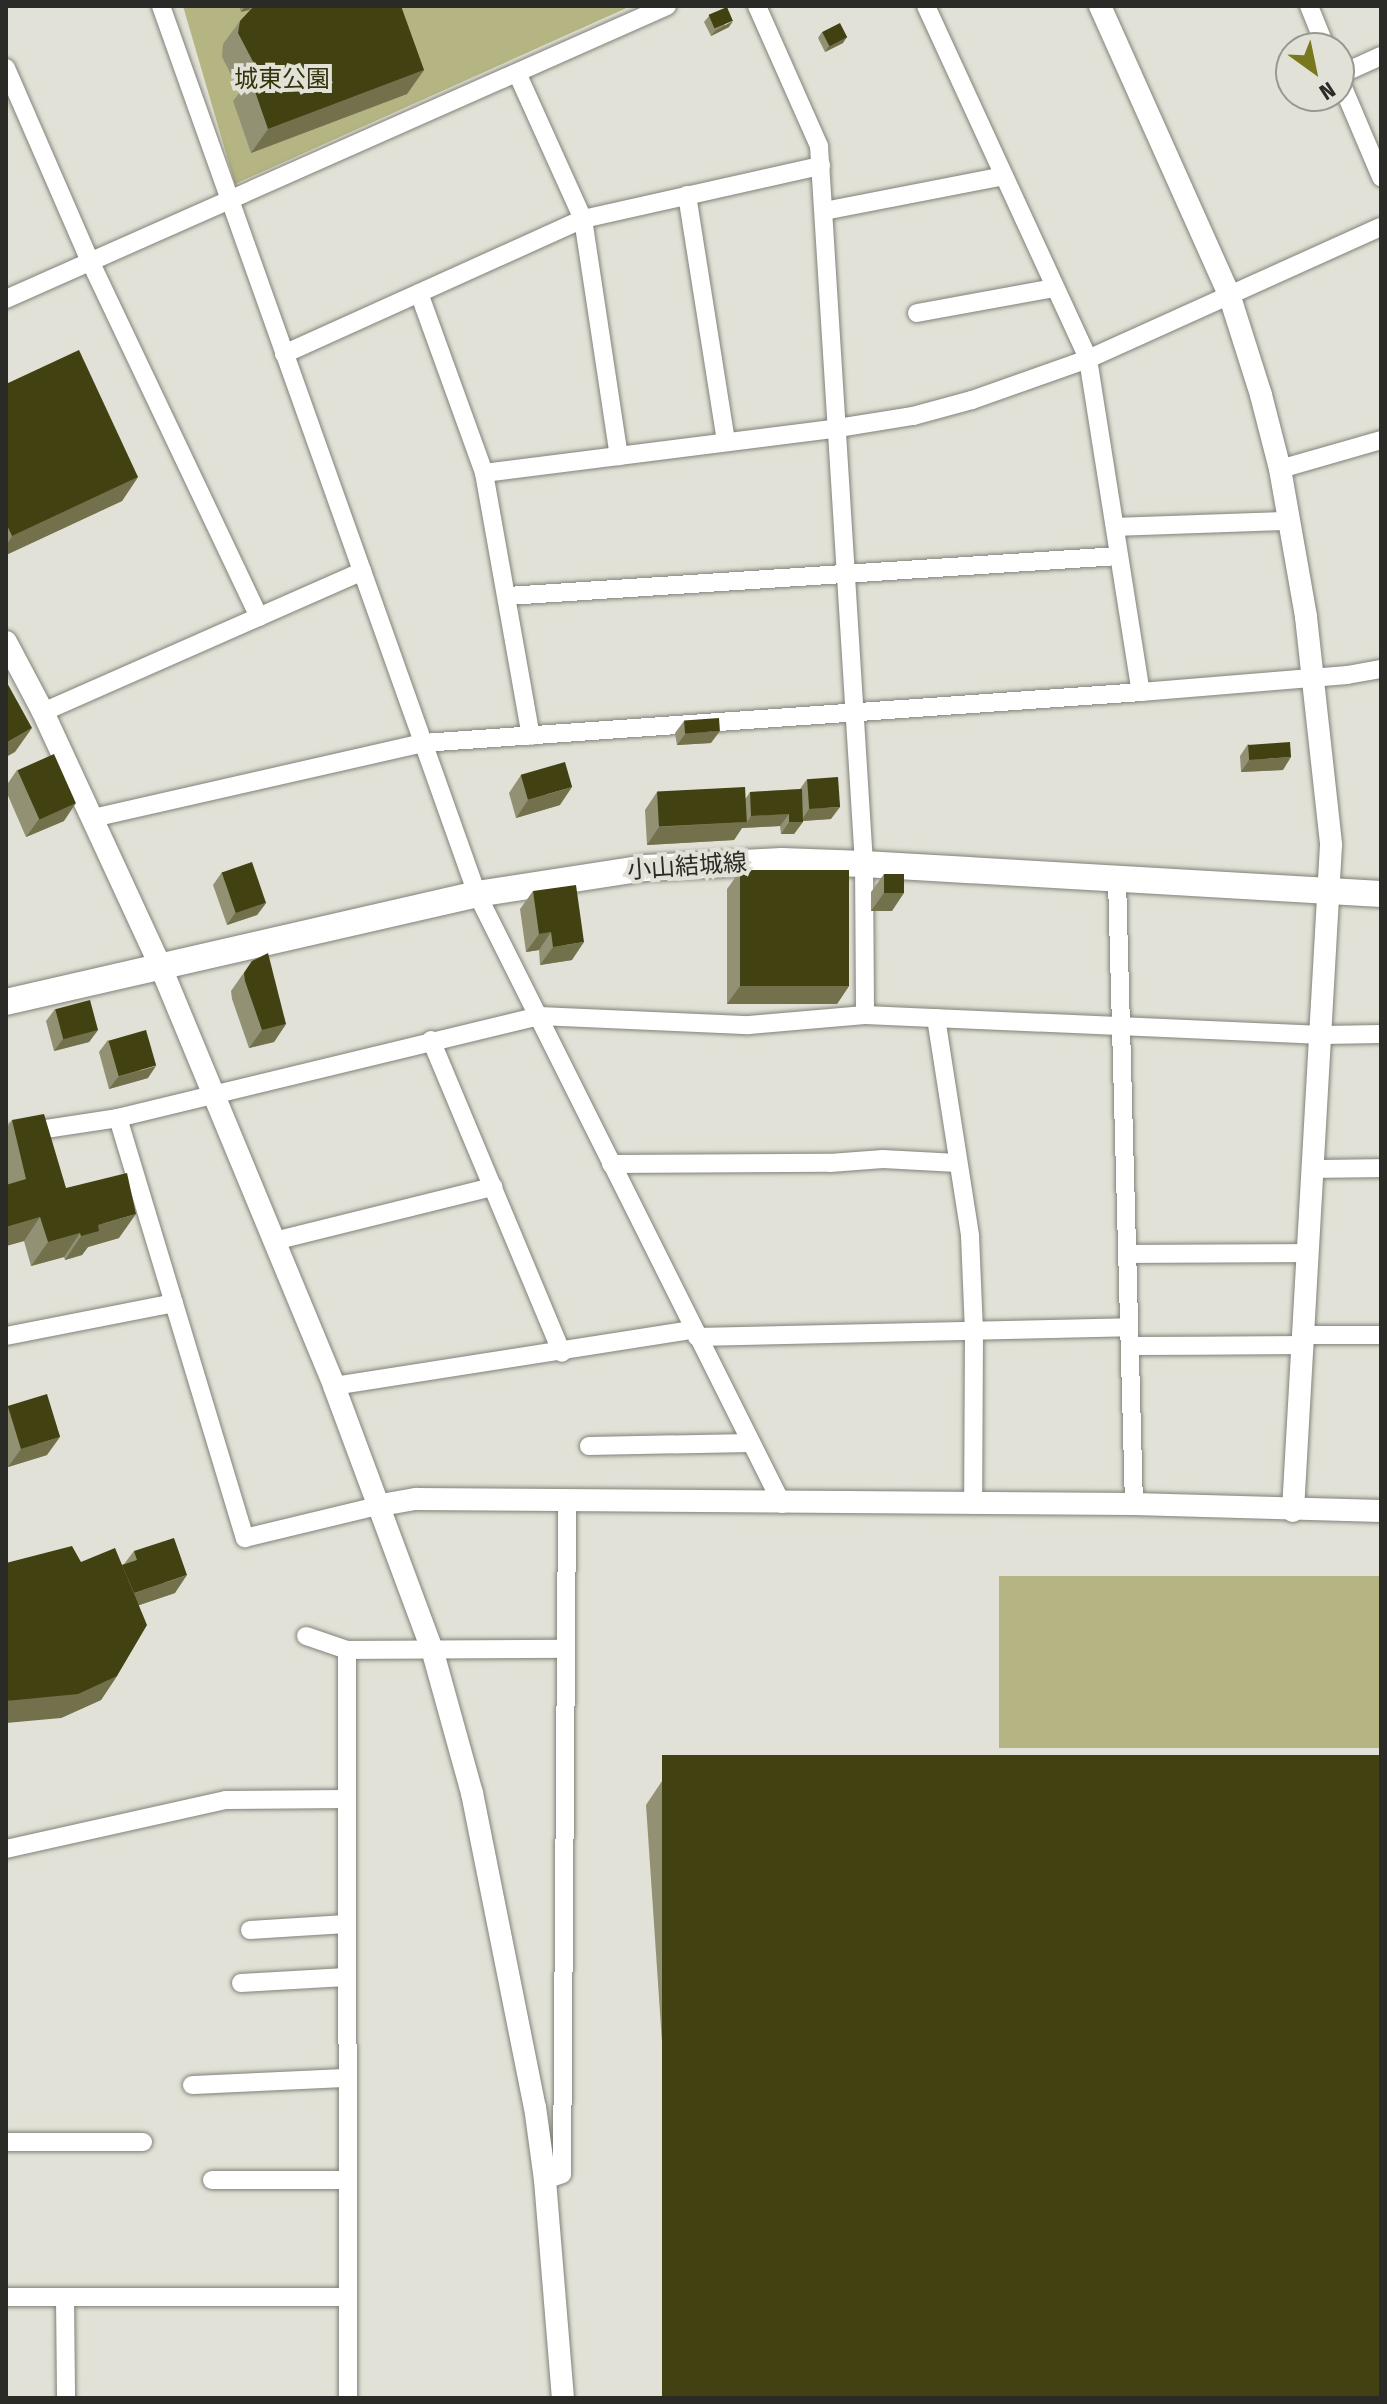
<!DOCTYPE html>
<meta charset="utf-8">
<style>
body{margin:0}
#map{position:relative;width:1387px;height:2404px;overflow:hidden;background:#e1e1d7;font-family:"Fira Sans Condensed","Noto Sans JP",sans-serif}
div>[style]{position:absolute}
[style*='--x']{left:calc(var(--x)*1px);top:calc(var(--y)*1px);width:calc(var(--w)*1px);rotate:calc(var(--a)*1deg)}
.green>*{inset:0;background:#b5b583;transform-origin:0 0}
.roads{filter:drop-shadow(0 0 2px #818278) drop-shadow(0 0 2px #818278)}
.minor>*{height:18px;margin:-9px;padding:0 9px;transform-origin:9px;border-radius:9px;background:#fff}
.tertiary>*{height:22px;margin:-11px;padding:0 11px;transform-origin:11px;border-radius:11px;background:#fff}
.secondary>*{height:26px;margin:-13px;padding:0 13px;transform-origin:13px;border-radius:13px;background:#fff}
.wall>*{inset:0;background:#929174}
.shaded-wall>*{inset:0;background:#72714c}
.building>*{inset:0;background:#424111;transform-origin:0 0}
span{translate:-50% -50%;white-space:nowrap;text-align:center;line-height:1.15;-webkit-text-stroke:8px #e1e1d7;paint-order:stroke}
.park-label{font-size:24px;color:#34330c}
.street-label{font-size:24px;color:#2a2a26}
.frame{position:absolute;inset:0;border:8px solid #2a2a26;pointer-events:none}
.north{position:absolute;left:1275px;top:32px;width:80px;height:80px;box-sizing:border-box;background:#e1e1d7;border:2px solid #989890;border-radius:50%;rotate:147deg;font-size:22px;font-weight:700;line-height:32px;text-align:center;color:#2a2a26}
.north::after{content:'';display:block;margin:auto;width:28px;height:36px;background:#7a781e;clip-path:polygon(50% 0,100% 100%,50% 72%,0 100%)}
</style>
<div id="map">
<div class="green">
<i style="clip-path:polygon(183px 6px,631px 6px,235px 184px)"></i>
<i style="left:999px;top:1576px;width:382px;height:172px"></i>
</div>
<div class="roads">
<div class="minor">
<i style="--x:161;--y:6;--w:943;--a:70.41"></i>
<i style="--x:477;--y:894;--w:682;--a:63.43"></i>
<i style="--x:757;--y:6;--w:153;--a:66.1"></i>
<i style="--x:819;--y:146;--w:719;--a:86.41"></i>
<i style="--x:864;--y:864;--w:151;--a:89.6"></i>
<i style="--x:926;--y:6;--w:388;--a:65.3"></i>
<i style="--x:1088;--y:359;--w:337;--a:81"></i>
<i style="--x:1309;--y:6;--w:45;--a:68"></i>
<i style="--x:6;--y:68;--w:210;--a:66.5"></i>
<i style="--x:90;--y:261;--w:394;--a:64.6"></i>
<i style="--x:517;--y:73;--w:160;--a:65.7"></i>
<i style="--x:583;--y:219;--w:240;--a:81.4"></i>
<i style="--x:1339;--y:75;--w:46;--a:-24.3"></i>
<i style="--x:1339;--y:78;--w:108;--a:67"></i>
<i style="--x:687;--y:195;--w:250;--a:81"></i>
<i style="--x:824;--y:211;--w:183;--a:-11"></i>
<i style="--x:419;--y:293;--w:191;--a:70.1"></i>
<i style="--x:484;--y:473;--w:267;--a:79.9"></i>
<i style="--x:6;--y:299;--w:723;--a:-23.91"></i>
<i style="--x:917;--y:313;--w:140;--a:-10.3"></i>
<i style="--x:284;--y:354;--w:328;--a:-24.3"></i>
<i style="--x:583;--y:219;--w:244;--a:-12.6"></i>
<i style="--x:1280;--y:469;--w:105;--a:-16"></i>
<i style="--x:484;--y:473;--w:357;--a:-7.2"></i>
<i style="--x:838;--y:428;--w:76;--a:-9.1"></i>
<i style="--x:913;--y:416;--w:61;--a:-15.2"></i>
<i style="--x:972;--y:400;--w:123;--a:-19.5"></i>
<i style="--x:1088;--y:359;--w:321;--a:-24.3"></i>
<i style="--x:1115;--y:527;--w:174;--a:-2"></i>
<i style="--x:508;--y:596;--w:612;--a:-3.75"></i>
<i style="--x:43;--y:712;--w:349;--a:-23.8"></i>
<i style="--x:93;--y:818;--w:338;--a:-12.8"></i>
<i style="--x:423;--y:743;--w:720;--a:-4.06"></i>
<i style="--x:1141;--y:692;--w:207;--a:-4.7"></i>
<i style="--x:1347;--y:675;--w:35;--a:-10"></i>
<i style="--x:1117;--y:880;--w:624;--a:88.44"></i>
<i style="--x:936;--y:1018;--w:221;--a:81.1"></i>
<i style="--x:970;--y:1236;--w:97;--a:87.6"></i>
<i style="--x:974;--y:1333;--w:172;--a:90.3"></i>
<i style="--x:431;--y:1040;--w:339;--a:67.3"></i>
<i style="--x:118;--y:1118;--w:439;--a:73.2"></i>
<i style="--x:245;--y:1538;--w:140;--a:-13.6"></i>
<i style="--x:6;--y:1135;--w:113;--a:-8.6"></i>
<i style="--x:118;--y:1118;--w:433;--a:-13.6"></i>
<i style="--x:539;--y:1016;--w:210;--a:2.5"></i>
<i style="--x:749;--y:1025;--w:116;--a:-4.9"></i>
<i style="--x:865;--y:1015;--w:458;--a:2.5"></i>
<i style="--x:1323;--y:1035;--w:58;--a:-1"></i>
<i style="--x:611;--y:1164;--w:219;--a:-0.3"></i>
<i style="--x:830;--y:1163;--w:53;--a:-4.3"></i>
<i style="--x:883;--y:1159;--w:74;--a:3.1"></i>
<i style="--x:1313;--y:1169;--w:68;--a:-0.8"></i>
<i style="--x:274;--y:1241;--w:226;--a:-13.9"></i>
<i style="--x:1127;--y:1254;--w:182;--a:-0.3"></i>
<i style="--x:1304;--y:1335;--w:77;--a:0"></i>
<i style="--x:6;--y:1336;--w:171;--a:-11.1"></i>
<i style="--x:697;--y:1337;--w:432;--a:-1.3"></i>
<i style="--x:1131;--y:1346;--w:173;--a:-0.3"></i>
<i style="--x:334;--y:1386;--w:363;--a:-8.9"></i>
<i style="--x:589;--y:1446;--w:162;--a:-1.1"></i>
<i style="--x:306;--y:1636;--w:43;--a:18.9"></i>
<i style="--x:6;--y:1849;--w:225;--a:-12.6"></i>
<i style="--x:226;--y:1800;--w:121;--a:-0.5"></i>
<i style="--x:250;--y:1930;--w:96;--a:-3.6"></i>
<i style="--x:241;--y:1983;--w:105;--a:-3.3"></i>
<i style="--x:192;--y:2085;--w:154;--a:-2.6"></i>
<i style="--x:6;--y:2142;--w:137;--a:0"></i>
<i style="--x:212;--y:2180;--w:133;--a:0"></i>
<i style="--x:545;--y:2180;--w:18;--a:-19"></i>
<i style="--x:562;--y:2174;--w:673;--a:-89.57"></i>
<i style="--x:6;--y:2297;--w:339;--a:0"></i>
<i style="--x:65;--y:2297;--w:101;--a:89.4"></i>
<i style="--x:348;--y:2398;--w:748;--a:-90.08"></i>
<i style="--x:347;--y:1650;--w:217;--a:-0.3"></i>
</div>
<div class="tertiary">
<i style="--x:1100;--y:6;--w:316;--a:65.9"></i>
<i style="--x:1229;--y:294;--w:106;--a:72.4"></i>
<i style="--x:1261;--y:395;--w:76;--a:75.6"></i>
<i style="--x:1280;--y:469;--w:150;--a:80"></i>
<i style="--x:1306;--y:617;--w:229;--a:83.7"></i>
<i style="--x:1331;--y:845;--w:667;--a:93.27"></i>
<i style="--x:6;--y:642;--w:79;--a:62.1"></i>
<i style="--x:43;--y:712;--w:279;--a:65.2"></i>
<i style="--x:160;--y:965;--w:456;--a:67.5"></i>
<i style="--x:334;--y:1386;--w:281;--a:69.6"></i>
<i style="--x:432;--y:1649;--w:149;--a:74.5"></i>
<i style="--x:472;--y:1793;--w:320;--a:78.7"></i>
<i style="--x:535;--y:2107;--w:74;--a:82.2"></i>
<i style="--x:545;--y:2180;--w:219;--a:85.3"></i>
<i style="--x:381;--y:1505;--w:36;--a:-10"></i>
<i style="--x:416;--y:1499;--w:718;--a:0.4"></i>
<i style="--x:1134;--y:1504;--w:247;--a:1.6"></i>
</div>
<div class="secondary">
<i style="--x:6;--y:1002;--w:483;--a:-12.9"></i>
<i style="--x:477;--y:894;--w:170;--a:-8.8"></i>
<i style="--x:645;--y:868;--w:137;--a:-2.9"></i>
<i style="--x:782;--y:861;--w:82;--a:2.1"></i>
<i style="--x:864;--y:864;--w:518;--a:3.32"></i>
</div>
</div>
<div class="wall">
<i style="clip-path:polygon(239px 6px,401px 6px,424px 70px,407px 94px,251px 153px,233px 101px,240px 92px,222px 57px,223px 44px,240px 21px,249px 11px,249px 10px,241px 12px)"></i>
<i style="clip-path:polygon(709px 16px,729px 27px,711px 36px,704px 22px)"></i>
<i style="clip-path:polygon(822px 32px,843px 43px,825px 52px,818px 38px)"></i>
<i style="clip-path:polygon(6px 384px,138px 477px,122px 501px,6px 555px)"></i>
<i style="clip-path:polygon(684px 721px,711px 743px,677px 745px,675px 733px)"></i>
<i style="clip-path:polygon(1248px 744px,1283px 770px,1241px 772px,1240px 756px)"></i>
<i style="clip-path:polygon(17px 770px,64px 821px,26px 837px,6px 791px,6px 786px)"></i>
<i style="clip-path:polygon(521px 775px,560px 805px,516px 818px,509px 793px)"></i>
<i style="clip-path:polygon(807px 779px,831px 819px,803px 821px,794px 834px,781px 834px,780px 826px,742px 828px,734px 840px,647px 845px,645px 810px,657px 792px,746px 798px,750px 792px,800px 789px)"></i>
<i style="clip-path:polygon(740px 871px,849px 986px,837px 1004px,727px 1004px,727px 889px)"></i>
<i style="clip-path:polygon(222px 872px,266px 903px,257px 915px,227px 925px,213px 885px)"></i>
<i style="clip-path:polygon(884px 874px,892px 911px,871px 911px,871px 892px)"></i>
<i style="clip-path:polygon(533px 891px,572px 960px,540px 965px,539px 950px,526px 952px,520px 909px)"></i>
<i style="clip-path:polygon(252px 961px,286px 1024px,274px 1042px,249px 1048px,232px 999px,231px 991px)"></i>
<i style="clip-path:polygon(55px 1009px,98px 1030px,89px 1042px,54px 1051px,46px 1021px)"></i>
<i style="clip-path:polygon(108px 1040px,148px 1078px,109px 1089px,99px 1052px)"></i>
<i style="clip-path:polygon(12px 1120px,66px 1188px,119px 1238px,88px 1247px,82px 1255px,65px 1260px,64px 1257px,31px 1266px,24px 1241px,6px 1246px,6px 1129px)"></i>
<i style="clip-path:polygon(8px 1406px,47px 1455px,8px 1467px,6px 1460px,6px 1409px)"></i>
<i style="clip-path:polygon(134px 1551px,175px 1593px,139px 1605px,117px 1676px,101px 1700px,61px 1718px,81px 1562px,122px 1565px,124px 1564px)"></i>
<i style="clip-path:polygon(662px 1781px,1381px 2398px,686px 2398px,646px 1805px)"></i>
</div>
<div class="shaded-wall">
<i style="clip-path:polygon(245px 6px,251px 6px,249px 10px,241px 12px)"></i>
<i style="clip-path:polygon(733px 21px,729px 27px,711px 36px,716px 30px)"></i>
<i style="clip-path:polygon(847px 37px,843px 43px,825px 52px,829px 46px)"></i>
<i style="clip-path:polygon(424px 70px,407px 94px,251px 153px,268px 129px)"></i>
<i style="clip-path:polygon(138px 477px,122px 501px,6px 555px,6px 546px,12px 536px)"></i>
<i style="clip-path:polygon(32px 728px,15px 752px,6px 757px,6px 743px)"></i>
<i style="clip-path:polygon(720px 731px,711px 743px,677px 745px,686px 733px)"></i>
<i style="clip-path:polygon(1291px 757px,1283px 770px,1241px 772px,1249px 760px)"></i>
<i style="clip-path:polygon(572px 787px,560px 805px,516px 818px,528px 800px)"></i>
<i style="clip-path:polygon(76px 803px,64px 821px,26px 837px,39px 819px)"></i>
<i style="clip-path:polygon(840px 807px,831px 819px,801px 821px,809px 809px)"></i>
<i style="clip-path:polygon(789px 814px,780px 826px,742px 828px,734px 840px,647px 845px,659px 827px,747px 822px,751px 816px)"></i>
<i style="clip-path:polygon(789px 822px,803px 822px,794px 834px,781px 834px)"></i>
<i style="clip-path:polygon(884px 893px,904px 893px,892px 911px,871px 911px)"></i>
<i style="clip-path:polygon(266px 903px,257px 915px,227px 925px,235px 913px)"></i>
<i style="clip-path:polygon(551px 932px,539px 950px,526px 952px,539px 934px)"></i>
<i style="clip-path:polygon(584px 942px,572px 960px,540px 965px,553px 947px)"></i>
<i style="clip-path:polygon(740px 986px,849px 986px,837px 1004px,727px 1004px)"></i>
<i style="clip-path:polygon(286px 1024px,274px 1042px,249px 1048px,262px 1030px)"></i>
<i style="clip-path:polygon(98px 1030px,89px 1042px,54px 1051px,63px 1039px)"></i>
<i style="clip-path:polygon(156px 1066px,148px 1078px,109px 1089px,118px 1077px)"></i>
<i style="clip-path:polygon(136px 1214px,119px 1238px,88px 1247px,82px 1255px,65px 1260px,81px 1236px,98px 1225px)"></i>
<i style="clip-path:polygon(40px 1217px,24px 1241px,6px 1246px,6px 1227px)"></i>
<i style="clip-path:polygon(80px 1233px,64px 1257px,31px 1266px,48px 1242px)"></i>
<i style="clip-path:polygon(60px 1437px,47px 1455px,8px 1467px,21px 1449px)"></i>
<i style="clip-path:polygon(187px 1575px,175px 1593px,119px 1612px,132px 1594px)"></i>
<i style="clip-path:polygon(117px 1676px,101px 1700px,61px 1718px,6px 1723px,6px 1701px)"></i>
</div>
<div class="building">
<i style="clip-path:polygon(254px 6px,401px 6px,424px 70px,268px 129px,250px 77px,259px 73px,238px 33px,240px 21px)"></i>
<i style="left:727px;top:7px;width:15px;height:20px;rotate:67deg"></i>
<i style="left:840px;top:23px;width:16px;height:20px;rotate:63deg"></i>
<i style="clip-path:polygon(79px 350px,138px 477px,12px 536px,6px 523px,6px 384px)"></i>
<i style="clip-path:polygon(6px 681px,32px 728px,6px 743px)"></i>
<i style="left:719px;top:718px;width:13px;height:35px;rotate:86deg"></i>
<i style="left:1290px;top:742px;width:15px;height:42px;rotate:86deg"></i>
<i style="left:54px;top:754px;width:54px;height:40px;rotate:66deg"></i>
<i style="left:565px;top:762px;width:26px;height:46px;rotate:74deg"></i>
<i style="left:838px;top:777px;width:30px;height:31px;rotate:86deg"></i>
<i style="left:745px;top:787px;width:35px;height:88px;rotate:87deg"></i>
<i style="clip-path:polygon(802px 789px,803px 822px,789px 822px,789px 814px,751px 816px,750px 792px)"></i>
<i style="left:252px;top:862px;width:43px;height:32px;rotate:71deg"></i>
<i style="left:849px;top:870px;width:116px;height:109px;rotate:90deg"></i>
<i style="left:884px;top:874px;width:20px;height:19px"></i>
<i style="clip-path:polygon(576px 885px,584px 942px,553px 947px,551px 932px,539px 934px,533px 891px)"></i>
<i style="clip-path:polygon(268px 953px,286px 1024px,262px 1030px,245px 981px,244px 973px,252px 961px)"></i>
<i style="left:90px;top:1000px;width:31px;height:36px;rotate:75deg"></i>
<i style="left:146px;top:1030px;width:37px;height:39px;rotate:74deg"></i>
<i style="clip-path:polygon(44px 1114px,66px 1188px,127px 1173px,136px 1214px,98px 1225px,99px 1231px,81px 1236px,80px 1233px,48px 1242px,40px 1217px,6px 1227px,6px 1185px,26px 1179px,12px 1120px)"></i>
<i style="left:47px;top:1394px;width:45px;height:41px;rotate:73deg"></i>
<i style="clip-path:polygon(174px 1538px,187px 1575px,134px 1593px,122px 1565px,137px 1560px,134px 1551px)"></i>
<i style="clip-path:polygon(72px 1546px,81px 1562px,115px 1548px,147px 1625px,117px 1676px,78px 1694px,6px 1701px,6px 1563px)"></i>
<i style="left:1381px;top:1755px;width:643px;height:719px;rotate:90deg"></i>
</div>
<div class="park-label">
<span style="left:282px;top:80px">城東公園</span>
</div>
<div class="street-label">
<span style="left:687px;top:867px;rotate:-4deg">小山結城線</span>
</div>
<div class="frame"></div>
<div class="north">N</div>
</div>
